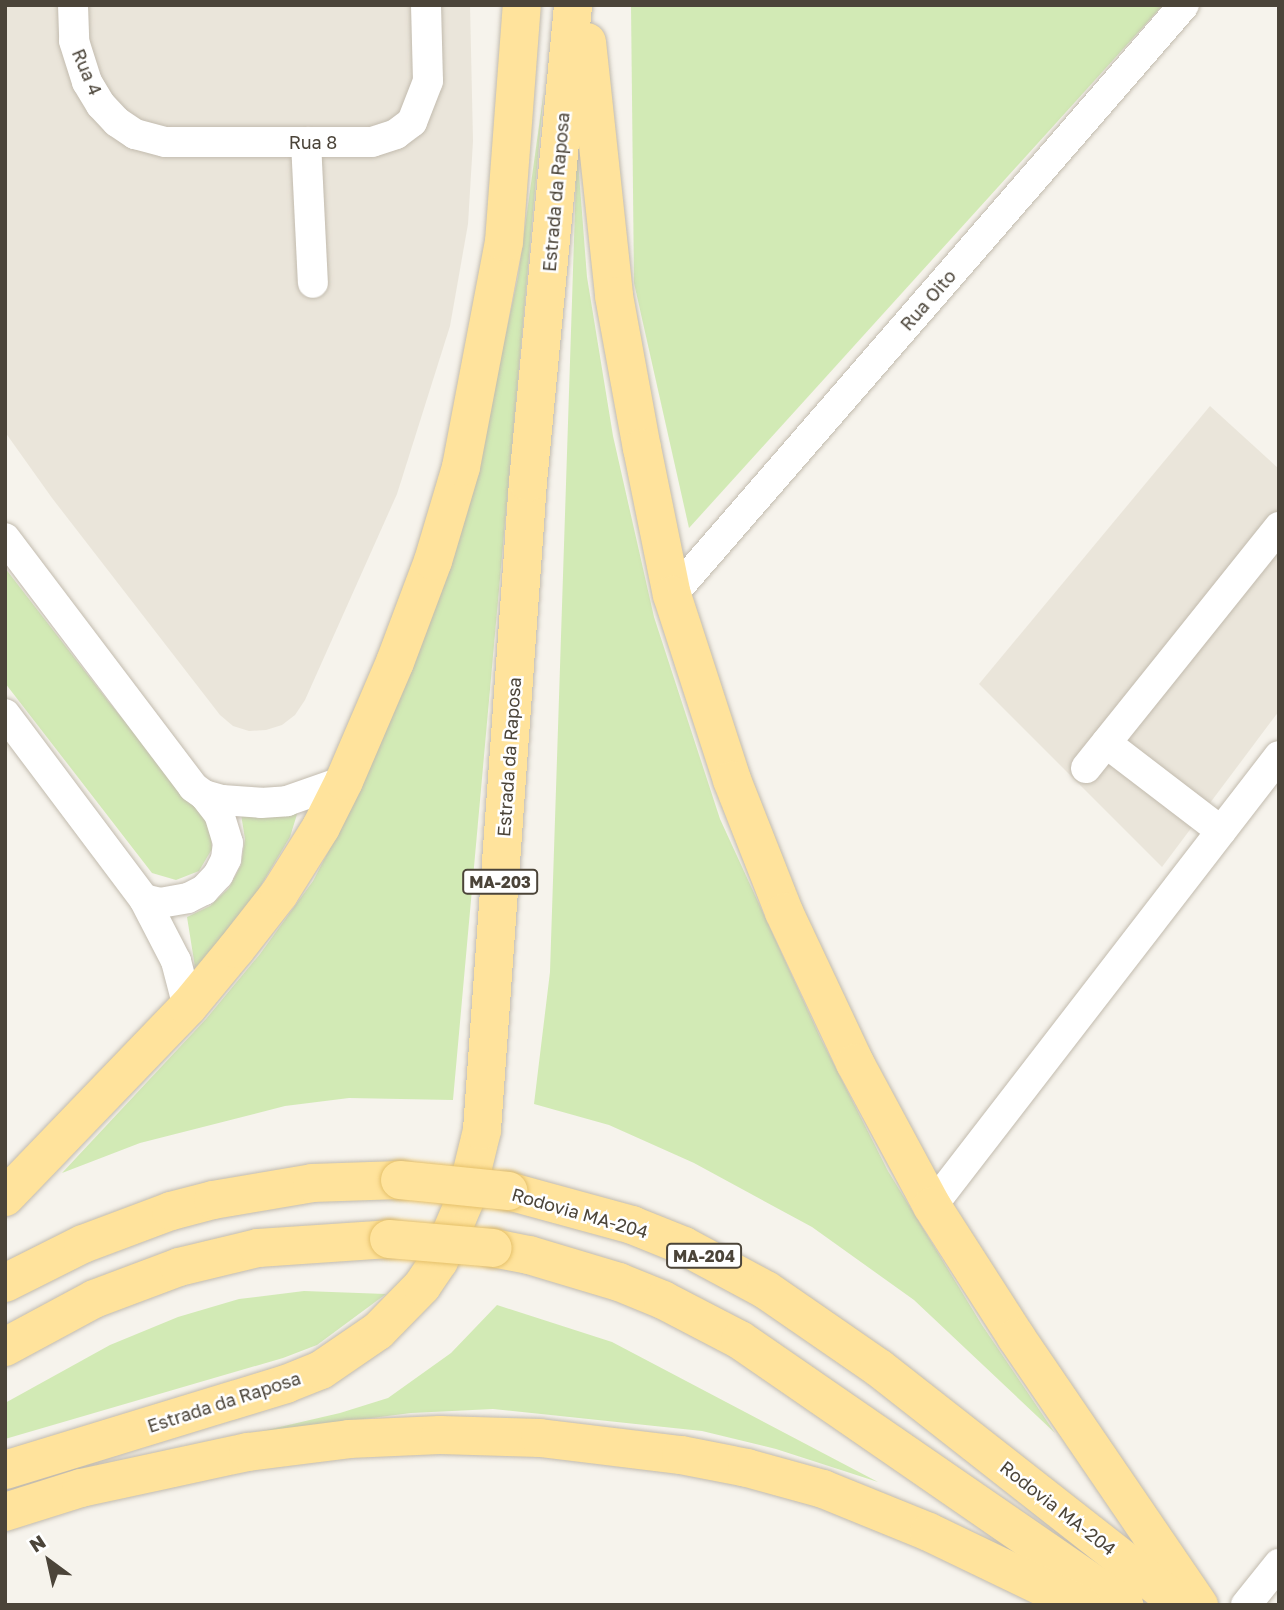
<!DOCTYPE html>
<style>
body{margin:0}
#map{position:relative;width:1284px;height:1610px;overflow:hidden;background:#f6f3ec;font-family:"Golos Text",sans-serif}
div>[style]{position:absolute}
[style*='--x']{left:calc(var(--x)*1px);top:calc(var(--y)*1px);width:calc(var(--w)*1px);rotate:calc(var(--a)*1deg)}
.residential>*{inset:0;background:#eae5da}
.green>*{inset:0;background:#d2eab5}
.roads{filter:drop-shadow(0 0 2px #c2bbae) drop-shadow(0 0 2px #c2bbae)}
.minor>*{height:30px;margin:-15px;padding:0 15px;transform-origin:15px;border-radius:15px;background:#fff}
.primary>*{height:38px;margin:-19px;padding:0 19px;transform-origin:19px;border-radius:19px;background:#ffe39c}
.bridges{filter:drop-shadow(0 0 2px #e6c16a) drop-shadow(0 0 2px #e6c16a)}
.primary-bridge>*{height:38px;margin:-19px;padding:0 19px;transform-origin:19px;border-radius:19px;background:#ffe39c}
span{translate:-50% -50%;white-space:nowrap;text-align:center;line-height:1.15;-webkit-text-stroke:5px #fff;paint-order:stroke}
.shield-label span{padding:2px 5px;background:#fff;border:2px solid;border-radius:5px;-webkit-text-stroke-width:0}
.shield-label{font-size:16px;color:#4b4439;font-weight:700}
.street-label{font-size:18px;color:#4b4439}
.frame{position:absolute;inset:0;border:7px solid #4b4439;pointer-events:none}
.north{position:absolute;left:14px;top:1526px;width:70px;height:70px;-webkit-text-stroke:5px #fff;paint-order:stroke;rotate:327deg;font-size:19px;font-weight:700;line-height:28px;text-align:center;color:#4b4439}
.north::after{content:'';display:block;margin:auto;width:24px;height:32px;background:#4b4439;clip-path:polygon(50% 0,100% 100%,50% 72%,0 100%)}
</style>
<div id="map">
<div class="residential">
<i style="clip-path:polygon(5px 5px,470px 5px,473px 141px,468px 224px,450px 326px,397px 494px,305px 700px,295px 715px,282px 725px,266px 730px,249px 731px,233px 726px,220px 715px,52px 498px,5px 432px)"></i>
<i style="clip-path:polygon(1210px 406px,1279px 469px,1279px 711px,1162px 867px,979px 684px)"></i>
</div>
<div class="green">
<i style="clip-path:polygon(631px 5px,1163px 5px,689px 528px,634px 283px)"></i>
<i style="clip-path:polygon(544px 90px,453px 1100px,349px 1098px,285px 1106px,140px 1143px,62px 1173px,206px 1019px,260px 954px,313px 881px,360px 791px,474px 482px,518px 277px)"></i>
<i style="clip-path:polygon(577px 148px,587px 277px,613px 436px,654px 617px,720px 819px,821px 1039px,888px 1171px,982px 1325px,1055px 1433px,914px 1300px,812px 1227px,694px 1163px,609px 1125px,534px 1104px,550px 972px)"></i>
<i style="clip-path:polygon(5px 568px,108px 701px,210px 825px,212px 849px,199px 871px,176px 880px,152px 873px,5px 683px)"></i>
<i style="clip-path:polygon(298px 811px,290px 837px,254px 897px,204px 962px,195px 967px,187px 917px,210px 906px,229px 888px,241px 865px,245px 839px,241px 814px)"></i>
<i style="clip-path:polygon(304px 1291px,386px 1294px,317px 1345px,283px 1358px,5px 1439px,5px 1403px,110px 1345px,178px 1317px,239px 1299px)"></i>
<i style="clip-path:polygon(497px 1305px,612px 1342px,878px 1482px,776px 1449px,702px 1431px,493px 1409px,411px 1413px,254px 1433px,340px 1413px,388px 1398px,451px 1353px)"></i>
</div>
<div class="roads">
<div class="minor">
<i style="--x:73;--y:5;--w:36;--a:88"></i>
<i style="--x:74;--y:41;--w:43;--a:72.4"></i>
<i style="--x:87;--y:82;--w:27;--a:59"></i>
<i style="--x:101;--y:105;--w:23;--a:47"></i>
<i style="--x:117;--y:122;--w:22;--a:34"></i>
<i style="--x:135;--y:134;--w:31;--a:15"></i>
<i style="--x:165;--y:142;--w:207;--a:0"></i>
<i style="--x:372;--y:142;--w:25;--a:-18"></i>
<i style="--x:396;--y:134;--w:20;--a:-37"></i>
<i style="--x:412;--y:122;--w:44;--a:-68.7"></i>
<i style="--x:428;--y:81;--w:76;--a:-91.5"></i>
<i style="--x:306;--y:142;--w:141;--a:87.2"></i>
<i style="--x:5;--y:538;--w:312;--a:52.9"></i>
<i style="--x:193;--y:787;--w:14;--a:36"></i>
<i style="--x:204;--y:795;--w:19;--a:16"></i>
<i style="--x:222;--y:800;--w:39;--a:4"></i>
<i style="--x:261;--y:803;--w:26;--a:-4"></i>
<i style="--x:287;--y:801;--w:60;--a:-19.3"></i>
<i style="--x:672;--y:595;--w:781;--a:-49.05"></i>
<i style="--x:5;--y:714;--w:231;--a:53.1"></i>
<i style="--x:144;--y:899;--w:70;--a:62.7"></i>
<i style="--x:176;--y:961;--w:48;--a:75.4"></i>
<i style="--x:1106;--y:743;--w:145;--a:37.4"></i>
<i style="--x:1086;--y:768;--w:309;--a:-51.3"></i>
<i style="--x:144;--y:899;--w:16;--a:14"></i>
<i style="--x:160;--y:903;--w:28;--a:-10"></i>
<i style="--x:188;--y:898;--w:18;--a:-27"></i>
<i style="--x:204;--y:890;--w:21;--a:-47"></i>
<i style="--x:218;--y:875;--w:18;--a:-63"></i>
<i style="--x:226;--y:859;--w:16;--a:-83"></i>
<i style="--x:228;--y:843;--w:30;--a:-107"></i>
<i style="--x:219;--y:814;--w:24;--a:-128"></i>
<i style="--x:932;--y:1206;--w:568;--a:-52.36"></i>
<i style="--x:1246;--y:1605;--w:53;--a:-51.2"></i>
</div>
<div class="primary">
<i style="--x:587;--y:42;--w:255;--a:83.9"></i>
<i style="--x:614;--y:296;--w:155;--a:79.6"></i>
<i style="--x:642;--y:448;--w:150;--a:78.5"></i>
<i style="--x:672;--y:595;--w:194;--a:72"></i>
<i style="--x:732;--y:780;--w:142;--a:68.5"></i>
<i style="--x:784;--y:912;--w:167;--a:64.8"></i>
<i style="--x:855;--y:1063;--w:162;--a:61.7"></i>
<i style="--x:932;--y:1206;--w:156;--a:57.3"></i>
<i style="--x:1016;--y:1337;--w:325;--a:55.7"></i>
<i style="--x:508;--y:1191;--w:129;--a:15.3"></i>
<i style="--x:632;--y:1225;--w:56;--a:22"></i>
<i style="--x:684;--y:1246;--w:93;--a:28.2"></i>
<i style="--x:766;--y:1290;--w:137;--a:34.6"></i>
<i style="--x:879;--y:1368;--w:384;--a:38.1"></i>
<i style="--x:5;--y:1197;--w:264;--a:-46.1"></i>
<i style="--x:188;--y:1007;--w:75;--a:-50.4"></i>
<i style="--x:236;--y:949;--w:70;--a:-52"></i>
<i style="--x:279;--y:894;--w:79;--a:-57.9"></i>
<i style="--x:321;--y:827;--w:51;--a:-63.4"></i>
<i style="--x:344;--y:781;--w:129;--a:-66.8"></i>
<i style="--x:395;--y:662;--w:108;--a:-69.4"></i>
<i style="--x:433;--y:561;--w:98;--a:-73.4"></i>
<i style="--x:461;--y:467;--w:229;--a:-79.2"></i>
<i style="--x:504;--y:242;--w:238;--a:-85.7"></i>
<i style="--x:493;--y:1248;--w:37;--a:11"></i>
<i style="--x:529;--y:1255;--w:94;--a:16.7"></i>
<i style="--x:619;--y:1282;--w:48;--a:22.2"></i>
<i style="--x:663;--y:1300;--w:87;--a:27.5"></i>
<i style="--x:740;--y:1340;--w:467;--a:34.6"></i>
<i style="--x:5;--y:1283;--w:87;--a:-26.6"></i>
<i style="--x:83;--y:1244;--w:94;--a:-20.6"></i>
<i style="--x:171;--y:1211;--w:43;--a:-14.7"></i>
<i style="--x:213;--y:1200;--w:100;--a:-9.7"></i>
<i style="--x:312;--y:1183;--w:88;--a:-2"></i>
<i style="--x:5;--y:1347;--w:101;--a:-28.3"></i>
<i style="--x:94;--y:1299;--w:91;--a:-20.6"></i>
<i style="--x:179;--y:1267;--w:81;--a:-13.5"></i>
<i style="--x:258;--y:1248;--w:131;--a:-3.9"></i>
<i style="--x:5;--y:1470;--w:294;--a:-17"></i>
<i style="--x:286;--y:1384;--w:38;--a:-22"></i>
<i style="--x:321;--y:1370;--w:69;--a:-34.4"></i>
<i style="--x:378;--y:1331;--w:63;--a:-45.6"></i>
<i style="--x:422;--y:1286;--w:30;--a:-56"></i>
<i style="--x:439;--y:1261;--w:66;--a:-66.9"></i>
<i style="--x:465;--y:1200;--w:72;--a:-76.3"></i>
<i style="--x:482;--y:1130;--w:650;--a:-85.94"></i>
<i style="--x:528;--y:482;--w:479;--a:-84.6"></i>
<i style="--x:5;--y:1512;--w:80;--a:-17.5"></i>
<i style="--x:81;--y:1488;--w:171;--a:-12.2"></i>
<i style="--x:248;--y:1452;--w:102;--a:-7.3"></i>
<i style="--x:349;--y:1439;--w:91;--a:-2.5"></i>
<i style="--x:440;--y:1435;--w:100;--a:1.7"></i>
<i style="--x:540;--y:1438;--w:142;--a:6.9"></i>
<i style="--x:681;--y:1455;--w:67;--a:11.1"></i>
<i style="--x:747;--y:1468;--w:79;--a:15.4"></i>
<i style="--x:823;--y:1489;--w:114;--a:22.1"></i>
<i style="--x:929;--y:1532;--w:169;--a:25.7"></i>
</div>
</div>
<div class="bridges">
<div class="primary-bridge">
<i style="--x:400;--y:1180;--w:109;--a:5.8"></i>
<i style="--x:389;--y:1239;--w:104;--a:4.9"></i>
</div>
</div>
<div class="shield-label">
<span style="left:500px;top:882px">MA-203</span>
<span style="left:704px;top:1256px">MA-204</span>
</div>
<div class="street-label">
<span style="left:87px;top:72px;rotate:67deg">Rua 4</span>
<span style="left:313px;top:142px">Rua 8</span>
<span style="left:556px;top:192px;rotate:-85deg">Estrada da Raposa</span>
<span style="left:928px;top:300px;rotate:-49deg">Rua Oito</span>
<span style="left:509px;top:757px;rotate:-86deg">Estrada da Raposa</span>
<span style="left:580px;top:1213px;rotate:16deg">Rodovia MA-204</span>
<span style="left:224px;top:1402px;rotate:-18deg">Estrada da Raposa</span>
<span style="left:1058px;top:1508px;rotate:38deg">Rodovia MA-204</span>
</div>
<div class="frame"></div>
<div class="north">N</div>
</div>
